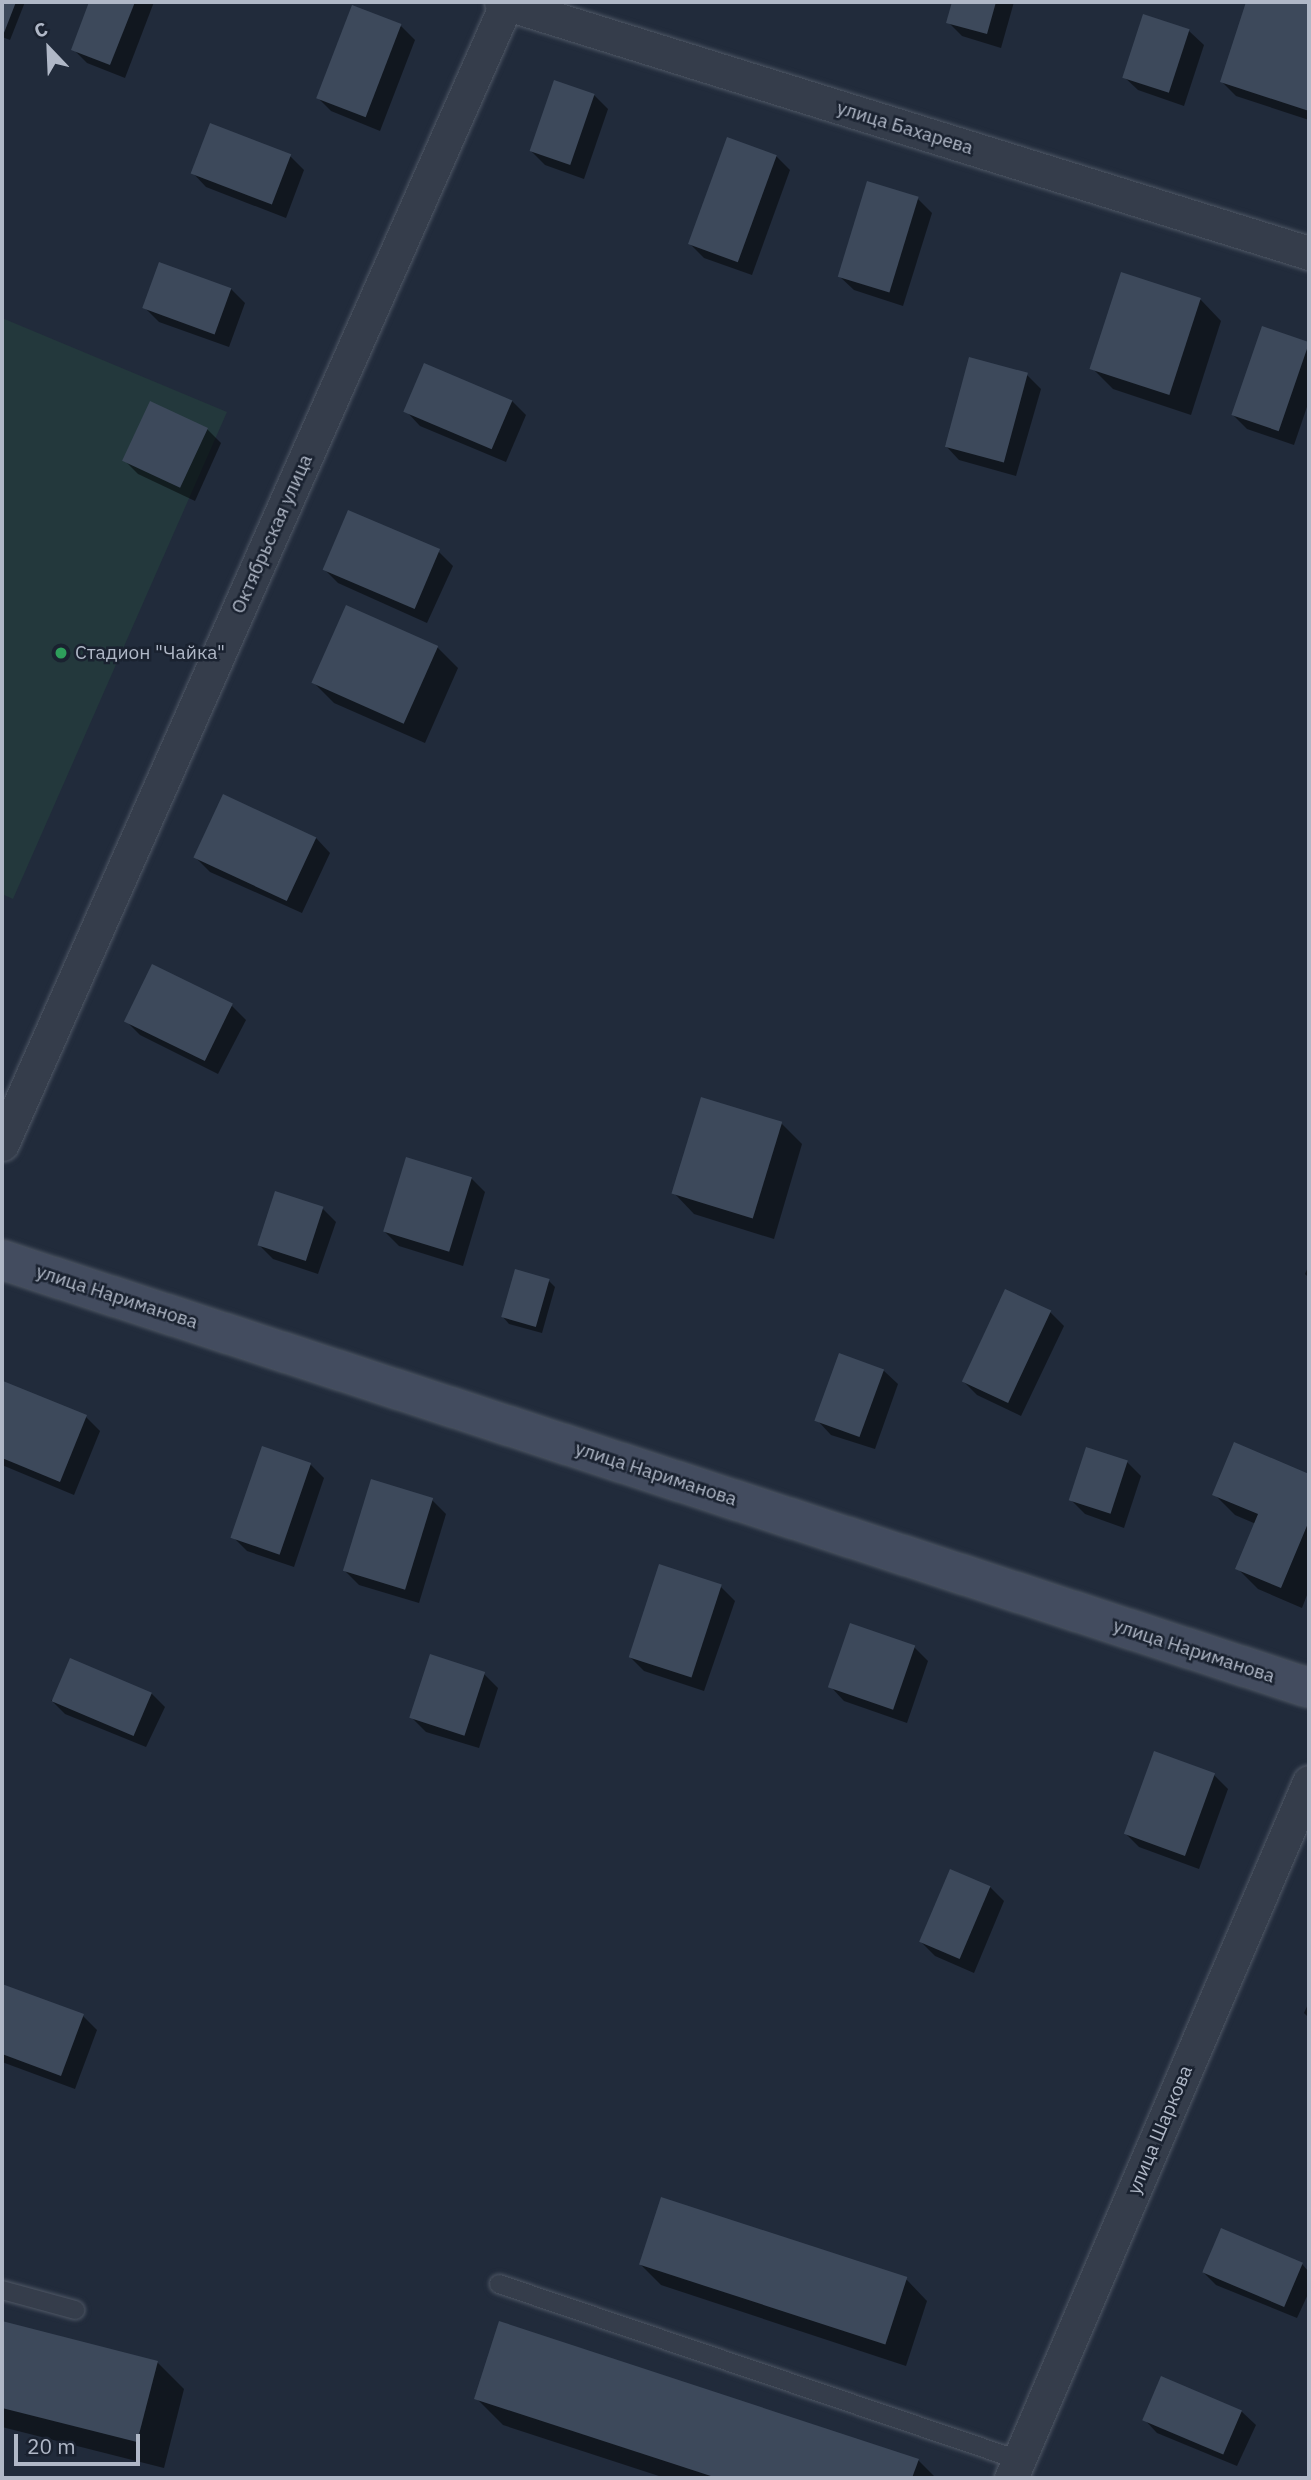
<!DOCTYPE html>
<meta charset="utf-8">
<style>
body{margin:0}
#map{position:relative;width:1311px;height:2480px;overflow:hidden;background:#212b3b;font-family:"IBM Plex Sans",sans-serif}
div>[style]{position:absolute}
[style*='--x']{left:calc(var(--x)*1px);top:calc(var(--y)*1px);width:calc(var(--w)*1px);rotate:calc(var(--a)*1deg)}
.green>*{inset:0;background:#23383c}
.shadow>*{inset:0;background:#0007}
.building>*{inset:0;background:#3d495b;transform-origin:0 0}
.roads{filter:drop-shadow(0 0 2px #505866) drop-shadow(0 0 2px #505866)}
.lane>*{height:18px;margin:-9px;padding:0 9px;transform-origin:9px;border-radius:9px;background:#353d4b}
.street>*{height:33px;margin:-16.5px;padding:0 16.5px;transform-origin:16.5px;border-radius:16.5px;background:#353d4b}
.secondary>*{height:38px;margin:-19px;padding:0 19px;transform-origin:19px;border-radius:19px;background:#434c5f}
.dots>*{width:19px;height:19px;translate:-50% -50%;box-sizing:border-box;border:4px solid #1a2230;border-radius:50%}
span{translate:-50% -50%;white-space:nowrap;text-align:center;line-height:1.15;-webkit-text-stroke:5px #1a2230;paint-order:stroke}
.street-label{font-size:19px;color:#b0b8c7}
.poi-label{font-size:19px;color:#b0b8c7}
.left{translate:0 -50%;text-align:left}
.frame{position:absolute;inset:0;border:4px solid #b0b8c7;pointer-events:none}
.north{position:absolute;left:14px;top:14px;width:70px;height:70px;-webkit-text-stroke:5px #1a2230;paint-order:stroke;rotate:337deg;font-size:19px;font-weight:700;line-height:28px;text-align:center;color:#b0b8c7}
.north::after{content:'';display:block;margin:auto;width:24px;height:32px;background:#b0b8c7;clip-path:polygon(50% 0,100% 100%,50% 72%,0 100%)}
.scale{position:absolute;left:14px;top:2434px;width:126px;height:32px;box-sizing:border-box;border:4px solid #b0b8c7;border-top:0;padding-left:9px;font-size:21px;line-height:24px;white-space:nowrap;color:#b0b8c7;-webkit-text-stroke:5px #1a2230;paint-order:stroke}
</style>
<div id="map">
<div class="green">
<i style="clip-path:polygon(2px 318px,227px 412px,13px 899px,2px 894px)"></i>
</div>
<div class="shadow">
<i style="clip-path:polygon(2px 2px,25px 2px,10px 40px,2px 37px)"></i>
<i style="clip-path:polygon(91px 2px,154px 2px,125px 78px,87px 63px,73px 49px)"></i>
<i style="clip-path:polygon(954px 2px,1014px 2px,1001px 48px,962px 36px,948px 22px)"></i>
<i style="clip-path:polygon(1248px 2px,1309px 2px,1309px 120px,1236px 96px,1222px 82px)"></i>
<i style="clip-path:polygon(401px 26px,415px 40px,380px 131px,331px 111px,317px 97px)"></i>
<i style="clip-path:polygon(1189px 31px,1204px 45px,1184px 106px,1138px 90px,1123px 76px)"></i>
<i style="clip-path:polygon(594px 95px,608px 109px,584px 179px,545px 165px,531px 151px)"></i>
<i style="clip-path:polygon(290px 156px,304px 170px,286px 218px,206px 187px,192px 172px)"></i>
<i style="clip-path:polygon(776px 156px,790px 170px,752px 275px,704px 258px,690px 244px)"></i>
<i style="clip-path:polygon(918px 199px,932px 213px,903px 306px,854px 290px,839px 276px)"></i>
<i style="clip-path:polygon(1122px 275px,1201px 300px,1221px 321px,1191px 415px,1113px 389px,1092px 368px)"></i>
<i style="clip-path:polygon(231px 289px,245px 303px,229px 347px,159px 322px,145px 308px)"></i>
<i style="clip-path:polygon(1264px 328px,1309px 344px,1309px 401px,1294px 445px,1247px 429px,1233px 415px)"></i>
<i style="clip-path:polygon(1027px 375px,1041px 389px,1016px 476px,959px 460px,945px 445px)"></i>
<i style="clip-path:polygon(512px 401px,526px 415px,506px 462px,420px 426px,406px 411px)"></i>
<i style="clip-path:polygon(207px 429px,221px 443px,195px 501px,138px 474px,124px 460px)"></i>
<i style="clip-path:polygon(439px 552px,453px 566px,427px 623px,338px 583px,324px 569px)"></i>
<i style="clip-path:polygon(437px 647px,458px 668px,425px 743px,334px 703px,313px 682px)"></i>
<i style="clip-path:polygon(316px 838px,330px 853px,302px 913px,210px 872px,196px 858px)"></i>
<i style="clip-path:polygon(232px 1006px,246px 1020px,218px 1074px,140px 1035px,126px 1021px)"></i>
<i style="clip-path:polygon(781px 1123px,802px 1144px,774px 1239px,694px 1214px,674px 1193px)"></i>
<i style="clip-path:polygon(471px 1178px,485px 1192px,463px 1266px,399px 1246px,385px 1232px)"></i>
<i style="clip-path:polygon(322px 1208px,336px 1222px,318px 1274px,273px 1259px,259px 1245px)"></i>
<i style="clip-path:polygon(1309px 1265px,1309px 1278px,1305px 1274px)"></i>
<i style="clip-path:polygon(549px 1281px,555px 1287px,542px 1333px,509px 1324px,503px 1317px)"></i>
<i style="clip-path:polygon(1050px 1312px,1064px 1326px,1021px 1416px,977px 1395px,963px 1381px)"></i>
<i style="clip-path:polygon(883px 1370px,898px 1384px,875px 1449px,831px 1435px,817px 1420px)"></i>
<i style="clip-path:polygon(4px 1383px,86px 1417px,100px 1431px,74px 1495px,2px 1465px)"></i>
<i style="clip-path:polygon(1235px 1444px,1309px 1475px,1309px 1590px,1302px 1608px,1258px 1589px,1237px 1568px,1256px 1524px,1235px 1515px,1214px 1494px)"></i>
<i style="clip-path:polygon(1127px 1462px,1141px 1476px,1124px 1528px,1085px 1514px,1071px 1500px)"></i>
<i style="clip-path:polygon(310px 1464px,324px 1478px,294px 1567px,247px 1551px,233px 1537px)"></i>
<i style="clip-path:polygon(432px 1500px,446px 1514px,419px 1603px,359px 1585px,345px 1571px)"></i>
<i style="clip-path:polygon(721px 1587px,735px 1601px,704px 1691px,644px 1671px,630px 1657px)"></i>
<i style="clip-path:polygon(914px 1647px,928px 1661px,907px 1723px,844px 1701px,830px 1686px)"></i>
<i style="clip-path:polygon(484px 1674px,498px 1688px,479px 1748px,426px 1732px,412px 1718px)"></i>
<i style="clip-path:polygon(151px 1693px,165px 1707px,146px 1747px,65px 1714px,51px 1700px)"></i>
<i style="clip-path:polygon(1214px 1775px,1228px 1789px,1199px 1869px,1139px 1847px,1125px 1833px)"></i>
<i style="clip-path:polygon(990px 1887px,1004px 1901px,974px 1973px,935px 1956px,921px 1942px)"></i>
<i style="clip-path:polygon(2px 1986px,83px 2016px,97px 2030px,75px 2089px,2px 2062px)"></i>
<i style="clip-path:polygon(1309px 2002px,1309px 2018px,1304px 2013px)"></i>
<i style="clip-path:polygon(662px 2199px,907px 2280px,927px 2301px,906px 2366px,661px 2285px,640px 2264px)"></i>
<i style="clip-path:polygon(1302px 2264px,1309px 2272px,1309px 2292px,1297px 2318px,1216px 2285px,1202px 2271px)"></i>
<i style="clip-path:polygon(2px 2323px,157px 2362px,184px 2389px,164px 2468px,2px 2427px)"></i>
<i style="clip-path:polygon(476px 2398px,918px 2460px,936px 2478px,665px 2478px,503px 2425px)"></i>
<i style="clip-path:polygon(1241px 2411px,1256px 2425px,1237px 2466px,1157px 2433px,1143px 2418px)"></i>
</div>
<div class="building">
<i style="clip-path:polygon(2px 2px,16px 2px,2px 38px)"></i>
<i style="clip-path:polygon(89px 2px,135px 2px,110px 65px,71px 50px)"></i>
<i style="clip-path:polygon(952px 2px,996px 2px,987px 34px,946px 23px)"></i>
<i style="clip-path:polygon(1246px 2px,1309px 2px,1309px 111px,1220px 82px)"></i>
<i style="left:352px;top:5px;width:53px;height:100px;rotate:21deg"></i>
<i style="left:1143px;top:14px;width:49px;height:67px;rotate:18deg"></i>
<i style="left:554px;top:80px;width:43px;height:75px;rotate:19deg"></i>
<i style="left:210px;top:123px;width:87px;height:54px;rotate:21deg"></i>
<i style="left:727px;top:137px;width:53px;height:114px;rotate:20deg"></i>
<i style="left:867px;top:181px;width:54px;height:100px;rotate:17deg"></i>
<i style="left:159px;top:262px;width:77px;height:49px;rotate:20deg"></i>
<i style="left:1121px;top:272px;width:84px;height:102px;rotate:18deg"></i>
<i style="left:1262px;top:326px;width:50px;height:94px;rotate:19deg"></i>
<i style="left:969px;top:357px;width:61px;height:93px;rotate:15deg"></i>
<i style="left:424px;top:363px;width:96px;height:53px;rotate:23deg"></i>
<i style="left:150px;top:401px;width:64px;height:66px;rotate:25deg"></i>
<i style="left:348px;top:510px;width:100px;height:65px;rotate:23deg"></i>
<i style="left:346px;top:605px;width:101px;height:85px;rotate:24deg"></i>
<i style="left:223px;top:794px;width:103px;height:70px;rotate:25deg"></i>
<i style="left:152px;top:964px;width:90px;height:64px;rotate:26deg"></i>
<i style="left:701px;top:1097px;width:85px;height:101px;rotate:17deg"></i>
<i style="left:406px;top:1157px;width:69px;height:78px;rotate:17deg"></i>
<i style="left:275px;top:1191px;width:51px;height:57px;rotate:18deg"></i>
<i style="left:515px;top:1269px;width:36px;height:50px;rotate:16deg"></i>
<i style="left:1005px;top:1289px;width:51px;height:102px;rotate:25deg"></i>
<i style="left:839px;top:1353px;width:48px;height:72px;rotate:20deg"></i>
<i style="clip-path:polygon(3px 1381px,87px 1415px,60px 1482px,2px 1458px)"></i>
<i style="clip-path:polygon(1234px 1442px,1309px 1474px,1309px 1521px,1281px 1588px,1235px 1569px,1258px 1514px,1212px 1495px)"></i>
<i style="left:262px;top:1446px;width:52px;height:97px;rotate:19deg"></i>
<i style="left:1086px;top:1447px;width:44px;height:56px;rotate:18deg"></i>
<i style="left:371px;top:1479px;width:65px;height:96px;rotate:17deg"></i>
<i style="left:659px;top:1564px;width:66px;height:98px;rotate:18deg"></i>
<i style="left:850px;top:1623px;width:69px;height:68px;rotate:19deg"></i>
<i style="left:430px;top:1654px;width:58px;height:67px;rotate:18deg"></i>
<i style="left:70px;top:1658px;width:89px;height:47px;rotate:23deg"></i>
<i style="left:1154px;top:1751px;width:65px;height:88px;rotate:20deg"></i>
<i style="left:950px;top:1869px;width:44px;height:79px;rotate:23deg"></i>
<i style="clip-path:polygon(2px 1984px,84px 2014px,61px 2076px,2px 2054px)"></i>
<i style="left:661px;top:2197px;width:259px;height:71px;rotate:18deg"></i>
<i style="left:1221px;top:2228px;width:89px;height:48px;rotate:23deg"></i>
<i style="clip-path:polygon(2px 2321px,158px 2361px,137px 2442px,2px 2408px)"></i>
<i style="clip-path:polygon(499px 2321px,919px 2459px,912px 2478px,717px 2478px,474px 2399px)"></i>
<i style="left:1161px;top:2376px;width:88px;height:48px;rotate:23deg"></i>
</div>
<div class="roads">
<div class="lane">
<i style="--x:499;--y:2284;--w:549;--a:18.7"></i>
<i style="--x:2;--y:2290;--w:76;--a:15.3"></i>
</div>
<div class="street">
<i style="--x:501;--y:2;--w:846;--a:17.26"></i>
<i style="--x:2;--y:1144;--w:1249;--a:-66.14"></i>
<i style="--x:1011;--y:2478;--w:757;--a:-66.82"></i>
</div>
<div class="secondary">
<i style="--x:2;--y:1260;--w:1375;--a:18.13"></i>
</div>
</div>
<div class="dots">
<i style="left:61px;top:653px;background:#2e9e5b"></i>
</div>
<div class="street-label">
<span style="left:905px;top:128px;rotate:17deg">улица Бахарева</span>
<span style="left:272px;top:534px;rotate:-66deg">Октябрьская улица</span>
<span style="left:117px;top:1297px;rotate:18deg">улица Нариманова</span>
<span style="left:656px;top:1474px;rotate:18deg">улица Нариманова</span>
<span style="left:1194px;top:1651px;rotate:18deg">улица Нариманова</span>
<span style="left:1160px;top:2130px;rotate:-67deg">улица Шаркова</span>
</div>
<div class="poi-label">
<span class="left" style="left:75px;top:653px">Стадион "Чайка"</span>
</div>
<div class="frame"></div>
<div class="north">С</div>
<div class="scale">20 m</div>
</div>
